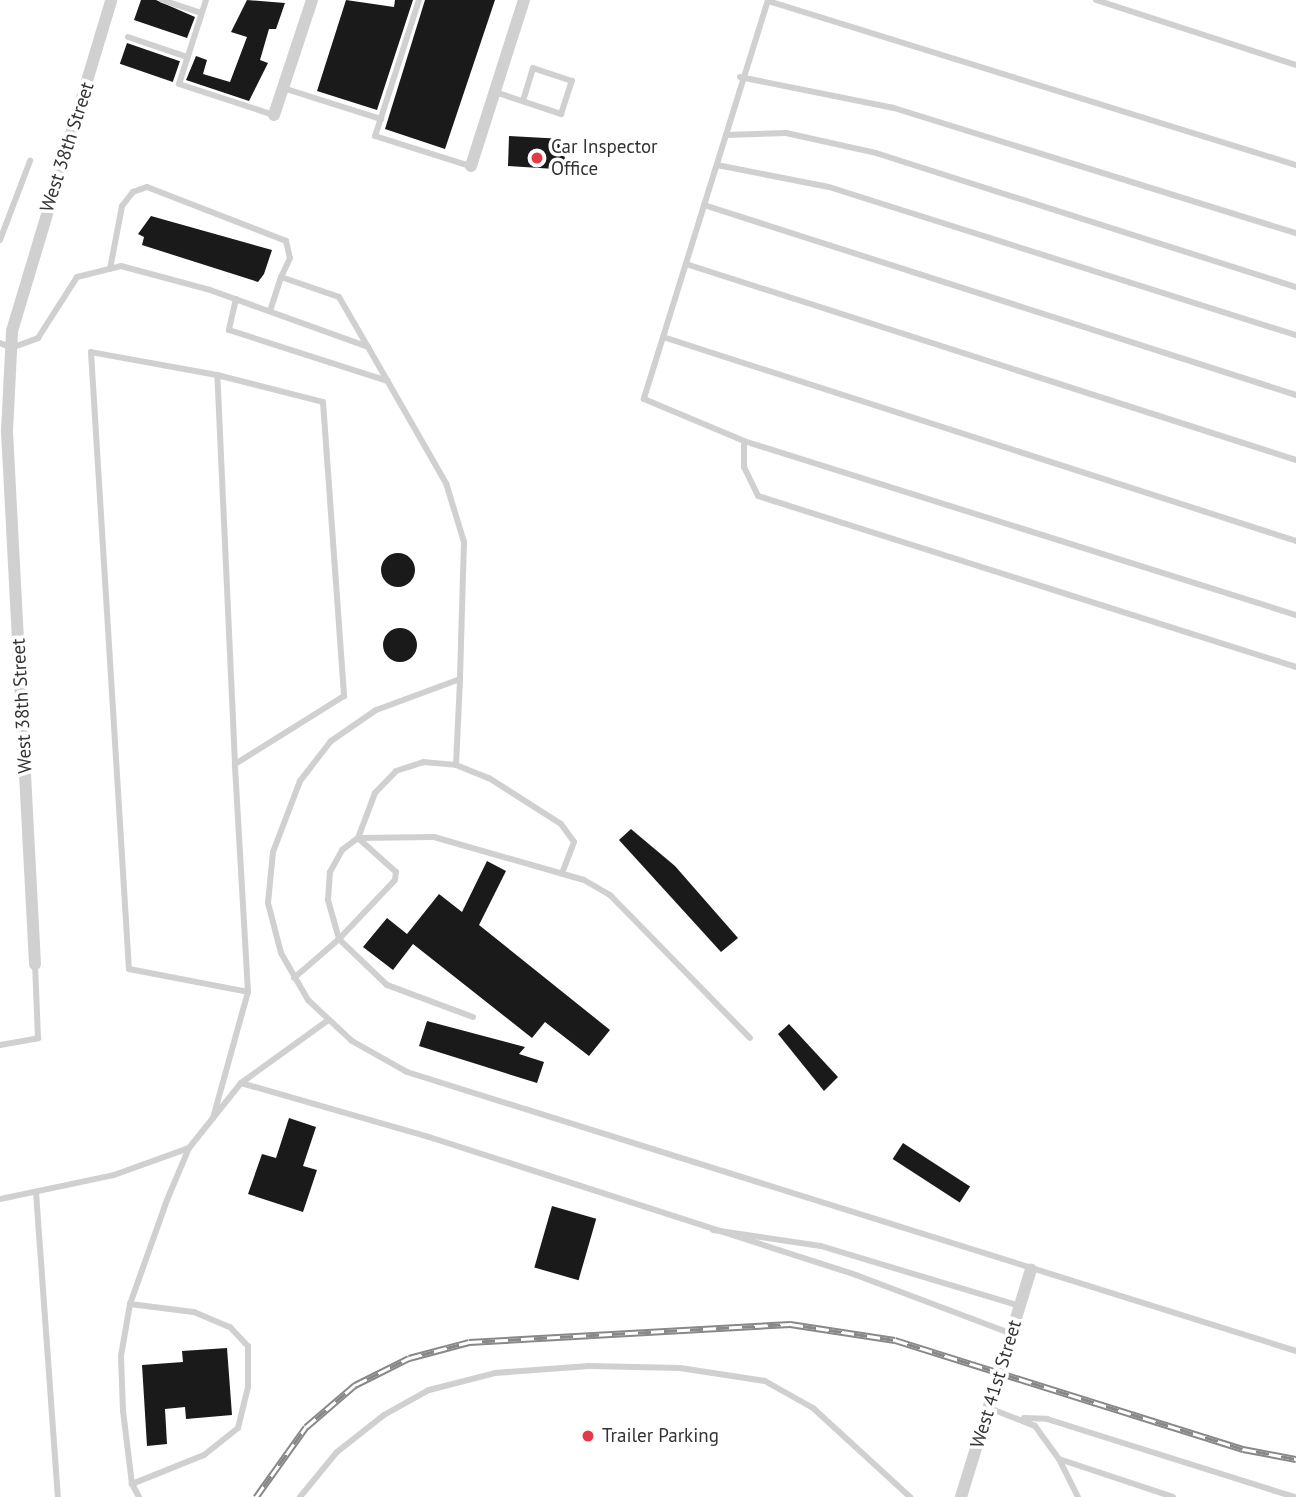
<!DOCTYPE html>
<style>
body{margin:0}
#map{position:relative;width:1296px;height:1497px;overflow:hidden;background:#fff;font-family:"PT Sans",sans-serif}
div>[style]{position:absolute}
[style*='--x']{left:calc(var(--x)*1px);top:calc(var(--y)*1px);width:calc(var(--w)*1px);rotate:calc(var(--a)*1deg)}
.building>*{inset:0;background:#1a1a1a;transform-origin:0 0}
.round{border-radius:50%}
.lane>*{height:6px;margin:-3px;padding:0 3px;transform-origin:3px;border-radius:3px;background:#d0d0d0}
.street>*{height:12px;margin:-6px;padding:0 6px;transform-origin:6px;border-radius:6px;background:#d0d0d0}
.rail>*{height:7px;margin-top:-3.5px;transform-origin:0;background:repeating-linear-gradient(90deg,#fff 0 13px,#888 0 26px);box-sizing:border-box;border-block:2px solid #888}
.dots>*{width:19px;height:19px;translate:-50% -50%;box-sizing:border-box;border:4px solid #fff;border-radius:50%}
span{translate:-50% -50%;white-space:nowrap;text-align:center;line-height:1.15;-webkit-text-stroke:7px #fff;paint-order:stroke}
.street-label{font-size:19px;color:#333}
.poi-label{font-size:19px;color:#333}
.left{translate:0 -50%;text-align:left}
</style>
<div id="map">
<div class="building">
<i style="clip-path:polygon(141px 0,156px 0,195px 17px,187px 38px,134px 20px)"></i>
<i style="clip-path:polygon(247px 0,285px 3px,276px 29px,269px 29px,260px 60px,268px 63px,249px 101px,186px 80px,196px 56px,207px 60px,203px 74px,230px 82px,247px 37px,231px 32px)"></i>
<i style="clip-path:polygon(346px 0,394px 7px,395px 0,413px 0,377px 110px,317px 91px)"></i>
<i style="clip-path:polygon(425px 0,495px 0,445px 149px,385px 129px)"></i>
<i style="left:127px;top:43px;width:56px;height:22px;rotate:19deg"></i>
<i style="clip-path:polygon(509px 136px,564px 139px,565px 164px,555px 163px,555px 169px,508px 166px)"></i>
<i style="clip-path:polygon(151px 216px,272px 250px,264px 274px,258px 282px,142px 245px,144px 237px,138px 234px)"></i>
<i class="round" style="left:381px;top:553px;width:34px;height:34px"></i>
<i class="round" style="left:383px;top:628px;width:34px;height:34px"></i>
<i style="clip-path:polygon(631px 829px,675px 866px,738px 938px,721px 952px,619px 840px)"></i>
<i style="clip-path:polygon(487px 861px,506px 871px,479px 925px,610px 1030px,589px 1056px,545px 1022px,532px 1038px,413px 944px,393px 970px,363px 947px,387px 918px,407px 934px,439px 894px,462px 912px)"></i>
<i style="clip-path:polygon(427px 1021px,525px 1047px,519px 1054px,544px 1062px,537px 1083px,419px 1046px)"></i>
<i style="clip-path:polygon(789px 1024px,838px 1077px,824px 1091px,778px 1034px)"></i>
<i style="clip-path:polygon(289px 1118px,316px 1127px,303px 1166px,317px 1170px,303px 1212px,248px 1194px,262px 1154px,276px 1158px)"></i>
<i style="left:903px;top:1143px;width:80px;height:19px;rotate:33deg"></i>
<i style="left:552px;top:1206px;width:46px;height:64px;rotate:16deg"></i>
<i style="clip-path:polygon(227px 1348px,232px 1415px,186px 1419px,185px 1407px,165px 1409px,167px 1444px,147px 1446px,142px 1365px,183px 1362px,182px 1351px)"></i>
</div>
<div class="lane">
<i style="--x:162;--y:0;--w:41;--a:18.4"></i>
<i style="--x:206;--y:0;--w:88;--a:107.8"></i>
<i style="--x:179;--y:84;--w:100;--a:18.1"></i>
<i style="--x:419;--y:0;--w:143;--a:107.9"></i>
<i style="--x:375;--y:136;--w:100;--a:17.5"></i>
<i style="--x:768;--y:0;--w:418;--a:107.3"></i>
<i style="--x:644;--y:399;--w:108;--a:22.8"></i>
<i style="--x:744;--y:441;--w:579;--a:17.5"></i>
<i style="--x:1096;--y:0;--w:210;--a:18"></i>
<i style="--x:768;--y:1;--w:553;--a:17.26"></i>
<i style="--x:128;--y:37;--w:62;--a:18.7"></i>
<i style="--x:740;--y:77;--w:157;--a:11.4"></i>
<i style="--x:894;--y:108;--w:421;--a:17.3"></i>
<i style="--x:283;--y:88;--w:103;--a:17.6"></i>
<i style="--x:495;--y:92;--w:70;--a:18.4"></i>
<i style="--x:561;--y:114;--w:35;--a:-72"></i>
<i style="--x:572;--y:81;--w:41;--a:-161.6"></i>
<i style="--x:533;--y:68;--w:34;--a:107"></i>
<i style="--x:726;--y:135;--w:60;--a:-1.9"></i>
<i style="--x:786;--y:133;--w:92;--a:12.5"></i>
<i style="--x:876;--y:153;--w:441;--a:17.7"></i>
<i style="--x:717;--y:165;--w:114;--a:11.1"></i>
<i style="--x:829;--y:187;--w:490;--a:17.6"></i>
<i style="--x:704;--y:205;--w:622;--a:17.79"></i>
<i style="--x:0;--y:240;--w:85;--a:-69.2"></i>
<i style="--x:686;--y:264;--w:641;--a:17.81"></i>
<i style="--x:110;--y:269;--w:64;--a:-79.2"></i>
<i style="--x:122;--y:206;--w:18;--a:-52"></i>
<i style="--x:133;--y:192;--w:15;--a:-20"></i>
<i style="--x:147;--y:187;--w:149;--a:21.2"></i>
<i style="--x:286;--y:241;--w:17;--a:77"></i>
<i style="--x:290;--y:258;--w:21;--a:115"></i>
<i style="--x:236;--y:299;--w:32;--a:103"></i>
<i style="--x:229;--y:330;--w:167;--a:17.8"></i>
<i style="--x:270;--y:311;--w:36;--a:-72"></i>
<i style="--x:281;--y:277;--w:61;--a:19"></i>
<i style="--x:339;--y:297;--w:58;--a:59.9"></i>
<i style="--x:663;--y:337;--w:665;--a:17.86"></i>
<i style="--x:0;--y:343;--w:12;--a:24"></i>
<i style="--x:11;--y:348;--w:29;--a:-20"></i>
<i style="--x:38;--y:338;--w:72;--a:-57.4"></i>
<i style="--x:77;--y:277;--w:45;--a:-14"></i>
<i style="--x:121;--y:266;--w:92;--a:15.1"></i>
<i style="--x:210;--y:290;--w:168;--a:19.8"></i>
<i style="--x:368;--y:347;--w:157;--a:60.2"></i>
<i style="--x:446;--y:483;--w:62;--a:73"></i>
<i style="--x:464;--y:542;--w:137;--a:91.7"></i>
<i style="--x:460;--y:679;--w:90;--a:159.7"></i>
<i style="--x:376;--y:710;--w:55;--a:145.4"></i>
<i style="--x:331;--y:741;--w:51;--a:127.8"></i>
<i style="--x:300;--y:781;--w:76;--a:110.8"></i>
<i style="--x:273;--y:852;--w:51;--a:95.6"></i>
<i style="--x:268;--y:903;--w:52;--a:75.4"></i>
<i style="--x:281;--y:953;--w:54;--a:60.1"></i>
<i style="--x:308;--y:1000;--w:60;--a:43"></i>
<i style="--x:352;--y:1041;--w:63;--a:29.4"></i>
<i style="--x:407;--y:1072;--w:932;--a:17.42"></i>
<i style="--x:217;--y:375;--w:128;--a:-169.7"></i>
<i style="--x:91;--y:352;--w:618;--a:86.48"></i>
<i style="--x:129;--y:969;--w:121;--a:10.9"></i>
<i style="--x:744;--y:441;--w:26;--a:90"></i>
<i style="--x:744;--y:467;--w:32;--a:64"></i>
<i style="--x:758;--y:496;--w:565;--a:17.63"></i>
<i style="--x:456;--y:765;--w:86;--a:-87.3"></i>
<i style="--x:294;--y:978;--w:60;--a:-40.9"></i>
<i style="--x:339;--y:939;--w:41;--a:-105.8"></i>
<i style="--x:328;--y:900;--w:28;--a:-86"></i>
<i style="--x:330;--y:872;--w:25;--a:-61"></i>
<i style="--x:342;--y:850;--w:20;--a:-37"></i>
<i style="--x:358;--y:838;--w:76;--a:-0.8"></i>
<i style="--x:434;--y:837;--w:156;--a:16"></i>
<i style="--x:584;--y:880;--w:30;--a:30"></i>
<i style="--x:610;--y:895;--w:200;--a:45.6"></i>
<i style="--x:473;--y:1017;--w:92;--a:-159.6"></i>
<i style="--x:387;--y:985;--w:66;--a:-136.2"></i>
<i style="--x:339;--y:939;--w:81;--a:-46.5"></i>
<i style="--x:395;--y:880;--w:8;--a:-83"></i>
<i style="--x:396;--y:872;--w:51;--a:-138.2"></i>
<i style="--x:358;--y:838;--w:48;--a:-69.3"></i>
<i style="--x:375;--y:793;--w:30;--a:-46"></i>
<i style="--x:396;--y:771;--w:28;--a:-18"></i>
<i style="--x:423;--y:762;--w:33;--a:5"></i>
<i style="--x:456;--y:765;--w:35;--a:22"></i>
<i style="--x:489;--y:778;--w:85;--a:32.6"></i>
<i style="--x:561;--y:824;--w:22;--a:54"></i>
<i style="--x:574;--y:842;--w:33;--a:111"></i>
<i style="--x:0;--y:1045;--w:39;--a:-10"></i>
<i style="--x:38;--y:1038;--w:74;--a:-92.3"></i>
<i style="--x:241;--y:1083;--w:196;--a:16"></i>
<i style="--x:429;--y:1137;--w:449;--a:17.9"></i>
<i style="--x:856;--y:1275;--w:167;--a:20.7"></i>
<i style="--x:213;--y:1118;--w:131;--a:-74.5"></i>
<i style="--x:248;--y:992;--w:228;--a:-93.3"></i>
<i style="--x:235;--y:764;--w:389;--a:-92.6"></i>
<i style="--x:217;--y:375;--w:109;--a:14.3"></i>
<i style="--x:323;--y:402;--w:295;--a:85.9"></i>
<i style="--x:344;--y:696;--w:128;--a:148"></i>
<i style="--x:36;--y:1192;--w:306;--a:85.9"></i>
<i style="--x:0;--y:1199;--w:116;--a:-11.9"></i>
<i style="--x:114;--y:1175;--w:80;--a:-19.8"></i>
<i style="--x:713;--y:1230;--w:109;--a:8.4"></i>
<i style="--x:821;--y:1246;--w:208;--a:16.8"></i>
<i style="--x:130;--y:1304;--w:64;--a:7.1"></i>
<i style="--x:194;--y:1312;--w:39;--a:23"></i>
<i style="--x:230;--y:1327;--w:26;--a:47"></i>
<i style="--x:248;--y:1346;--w:41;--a:90"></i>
<i style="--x:248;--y:1387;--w:42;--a:103.7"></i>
<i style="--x:238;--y:1428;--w:43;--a:141.5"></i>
<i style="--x:204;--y:1455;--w:78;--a:158.1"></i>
<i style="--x:989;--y:1408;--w:49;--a:21.4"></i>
<i style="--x:1035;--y:1426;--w:41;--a:54"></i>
<i style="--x:1024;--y:1418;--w:23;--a:2"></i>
<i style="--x:1047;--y:1419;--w:260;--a:17.5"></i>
<i style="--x:139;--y:1497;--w:15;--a:-118"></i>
<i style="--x:132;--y:1484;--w:74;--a:-97"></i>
<i style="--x:123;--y:1411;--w:55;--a:-92.1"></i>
<i style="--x:121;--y:1356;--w:53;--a:-80.2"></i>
<i style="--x:130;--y:1304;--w:110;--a:-70.4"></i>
<i style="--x:167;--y:1200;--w:56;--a:-67.1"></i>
<i style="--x:189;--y:1148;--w:83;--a:-51.3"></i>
<i style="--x:241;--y:1083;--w:106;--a:-35.8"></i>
<i style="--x:300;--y:1497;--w:58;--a:-50.6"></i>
<i style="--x:337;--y:1452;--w:60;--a:-38.2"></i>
<i style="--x:384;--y:1415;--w:51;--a:-29.1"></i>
<i style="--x:429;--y:1390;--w:68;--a:-14.4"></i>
<i style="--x:495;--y:1373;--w:94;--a:-4.3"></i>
<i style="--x:589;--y:1366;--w:91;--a:1.3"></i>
<i style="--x:680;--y:1368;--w:86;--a:8.7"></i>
<i style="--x:765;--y:1381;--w:55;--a:29.4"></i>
<i style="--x:813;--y:1408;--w:132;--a:42.5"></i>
<i style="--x:1078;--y:1497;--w:42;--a:-116.6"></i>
<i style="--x:1059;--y:1459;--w:120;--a:18.4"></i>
</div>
<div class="street">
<i style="--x:274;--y:115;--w:121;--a:-71.7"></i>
<i style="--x:471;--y:166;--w:174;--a:-72.3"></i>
<i style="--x:35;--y:964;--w:534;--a:-93.01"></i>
<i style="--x:7;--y:431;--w:100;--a:-87.1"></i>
<i style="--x:12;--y:331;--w:345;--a:-73.3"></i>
<i style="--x:961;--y:1497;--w:238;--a:-72.9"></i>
</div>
<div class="rail">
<i style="--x:256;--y:1497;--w:86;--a:-54.5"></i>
<i style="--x:306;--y:1427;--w:65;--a:-40.6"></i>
<i style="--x:355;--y:1385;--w:60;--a:-26.6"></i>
<i style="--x:409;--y:1358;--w:62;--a:-14.9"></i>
<i style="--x:469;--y:1342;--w:322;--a:-3.2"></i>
<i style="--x:790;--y:1324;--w:106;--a:8.7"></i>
<i style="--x:895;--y:1340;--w:365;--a:17.4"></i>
<i style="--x:1243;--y:1449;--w:54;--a:10.7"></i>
</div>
<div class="dots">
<i style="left:537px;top:158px;background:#e63946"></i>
<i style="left:588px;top:1436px;background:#e63946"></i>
</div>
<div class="street-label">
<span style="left:67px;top:147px;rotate:-72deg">West 38th Street</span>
<span style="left:22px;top:706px;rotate:-93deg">West 38th Street</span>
<span style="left:996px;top:1384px;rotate:-73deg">West 41st Street</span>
</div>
<div class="poi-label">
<span class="left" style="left:551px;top:158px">Car Inspector<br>Office</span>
<span class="left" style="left:602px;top:1436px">Trailer Parking</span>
</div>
</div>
